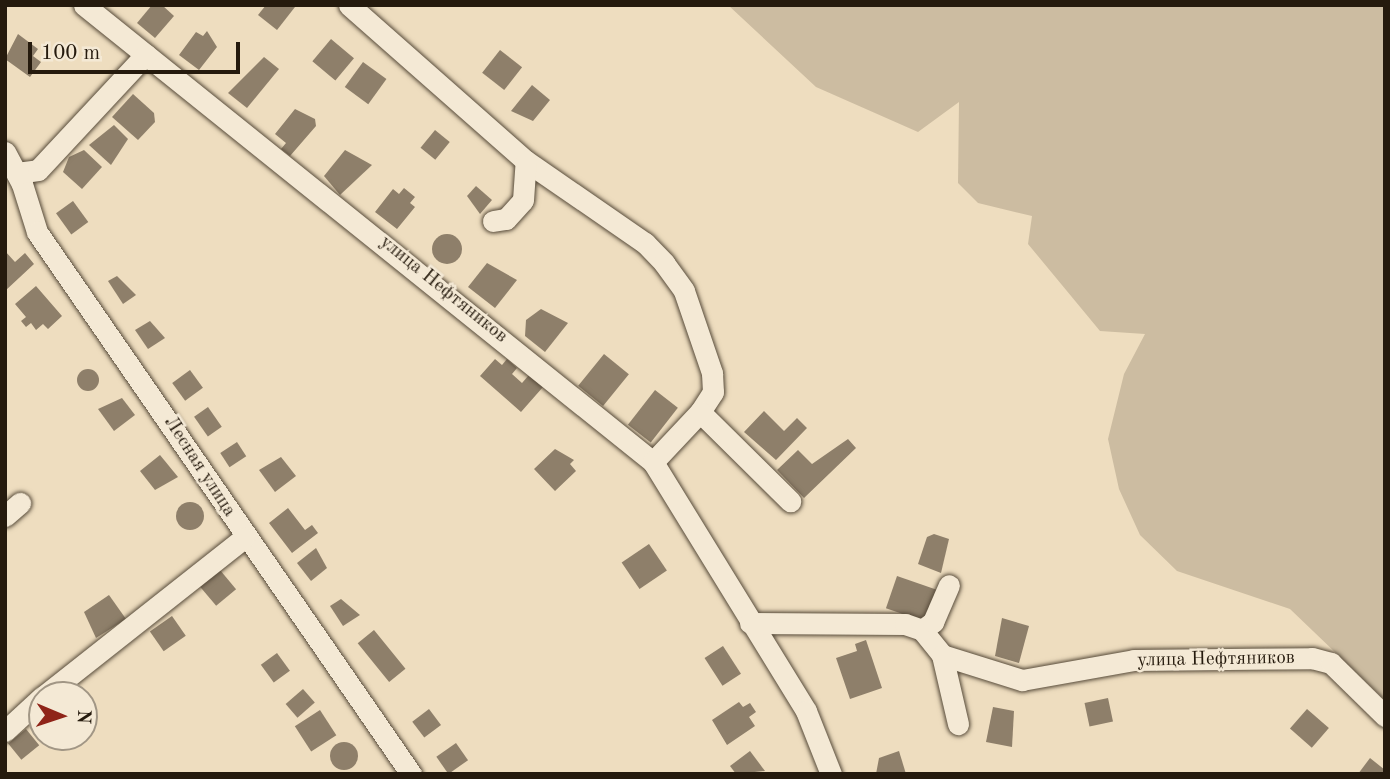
<!DOCTYPE html>
<meta charset="utf-8">
<style>
body{margin:0}
#map{position:relative;width:1390px;height:779px;overflow:hidden;background:#eeddbf;font-family:"Old Standard TT",serif}
div>[style]{position:absolute}
[style*='--x']{left:calc(var(--x)*1px);top:calc(var(--y)*1px);width:calc(var(--w)*1px);rotate:calc(var(--a)*1deg)}
.green>*{inset:0;background:#ccbca1}
.building>*{inset:0;background:#8e7f6a;transform-origin:0 0}
.round{border-radius:50%}
.roads{filter:drop-shadow(0 0 2px #574b3a) drop-shadow(0 0 2px #574b3a)}
.minor>*{height:21px;margin:-10.5px;padding:0 10.5px;transform-origin:10.5px;border-radius:10.5px;background:#f4e9d5}
span{translate:-50% -50%;white-space:nowrap;text-align:center;line-height:1.15;-webkit-text-stroke:5px #f4e9d5;paint-order:stroke}
.street-label{font-size:19px;color:#251a0d}
.frame{position:absolute;inset:0;border:7px solid #251a0d;pointer-events:none}
.north{position:absolute;left:28px;top:681px;width:70px;height:70px;box-sizing:border-box;background:#f4e9d5;border:2px solid #a19685;border-radius:50%;rotate:92deg;font-size:19px;font-weight:700;line-height:28px;text-align:center;color:#251a0d}
.north::after{content:'';display:block;margin:auto;width:24px;height:32px;background:#8f2418;clip-path:polygon(50% 0,100% 100%,50% 72%,0 100%)}
.scale{position:absolute;left:28px;top:42px;width:212px;height:32px;box-sizing:border-box;border:4px solid #251a0d;border-top:0;padding-left:9px;font-size:21px;line-height:24px;white-space:nowrap;color:#251a0d;-webkit-text-stroke:5px #f4e9d5;paint-order:stroke}
</style>
<div id="map">
<div class="green">
<i style="clip-path:polygon(728px 5px,1385px 5px,1385px 700px,1290px 609px,1177px 571px,1140px 535px,1119px 489px,1108px 439px,1124px 374px,1145px 334px,1100px 331px,1028px 244px,1032px 216px,978px 203px,958px 183px,959px 102px,918px 132px,816px 87px)"></i>
</div>
<div class="building">
<i style="clip-path:polygon(152px 5px,162px 5px,174px 16px,155px 38px,137px 23px)"></i>
<i style="clip-path:polygon(266px 5px,293px 5px,295px 7px,277px 30px,258px 15px)"></i>
<i style="clip-path:polygon(207px 31px,217px 47px,199px 70px,179px 55px,196px 32px,203px 36px)"></i>
<i style="clip-path:polygon(18px 34px,38px 49px,33px 56px,41px 62px,30px 77px,5px 59px)"></i>
<i style="left:331px;top:39px;width:30px;height:29px;rotate:40deg"></i>
<i style="left:500px;top:50px;width:28px;height:29px;rotate:38deg"></i>
<i style="clip-path:polygon(264px 57px,279px 69px,247px 108px,228px 93px)"></i>
<i style="left:363px;top:62px;width:29px;height:31px;rotate:36deg"></i>
<i style="clip-path:polygon(532px 85px,550px 100px,533px 121px,511px 111px)"></i>
<i style="clip-path:polygon(133px 94px,154px 113px,155px 122px,138px 140px,112px 117px)"></i>
<i style="clip-path:polygon(295px 109px,315px 119px,316px 126px,290px 156px,281px 149px,286px 143px,275px 134px)"></i>
<i style="clip-path:polygon(114px 125px,128px 139px,111px 165px,89px 145px)"></i>
<i style="left:435px;top:130px;width:19px;height:23px;rotate:39deg"></i>
<i style="clip-path:polygon(84px 150px,102px 167px,82px 189px,63px 172px,69px 157px)"></i>
<i style="clip-path:polygon(345px 150px,372px 165px,340px 195px,324px 176px)"></i>
<i style="clip-path:polygon(476px 186px,492px 200px,480px 214px,467px 196px)"></i>
<i style="clip-path:polygon(404px 188px,415px 197px,410px 203px,415px 207px,397px 229px,375px 212px,393px 189px,399px 194px)"></i>
<i style="left:73px;top:201px;width:26px;height:21px;rotate:54deg"></i>
<i class="round" style="left:432px;top:234px;width:30px;height:30px"></i>
<i style="clip-path:polygon(5px 251px,15px 262px,25px 253px,34px 264px,5px 291px)"></i>
<i style="clip-path:polygon(487px 263px,517px 280px,495px 308px,468px 287px)"></i>
<i style="clip-path:polygon(117px 276px,136px 295px,123px 304px,108px 281px)"></i>
<i style="clip-path:polygon(36px 286px,62px 316px,48px 329px,43px 324px,36px 330px,31px 323px,26px 327px,21px 321px,26px 317px,15px 304px)"></i>
<i style="clip-path:polygon(541px 309px,568px 323px,545px 352px,525px 336px,526px 320px)"></i>
<i style="clip-path:polygon(150px 321px,165px 338px,148px 349px,135px 330px)"></i>
<i style="left:604px;top:354px;width:32px;height:41px;rotate:39deg"></i>
<i style="clip-path:polygon(495px 359px,502px 365px,507px 359px,517px 368px,512px 374px,522px 383px,529px 375px,543px 387px,521px 412px,480px 376px)"></i>
<i class="round" style="left:77px;top:369px;width:22px;height:22px"></i>
<i style="left:190px;top:370px;width:22px;height:22px;rotate:54deg"></i>
<i style="left:655px;top:390px;width:29px;height:44px;rotate:38deg"></i>
<i style="clip-path:polygon(122px 398px,135px 415px,114px 431px,98px 409px)"></i>
<i style="left:208px;top:407px;width:24px;height:17px;rotate:55deg"></i>
<i style="clip-path:polygon(764px 411px,784px 431px,797px 418px,807px 428px,776px 460px,744px 432px)"></i>
<i style="clip-path:polygon(848px 439px,856px 448px,804px 498px,777px 470px,798px 450px,812px 464px)"></i>
<i style="left:237px;top:442px;width:17px;height:20px;rotate:57deg"></i>
<i style="clip-path:polygon(555px 449px,574px 460px,570px 464px,576px 471px,555px 491px,534px 469px)"></i>
<i style="clip-path:polygon(160px 455px,178px 477px,155px 490px,140px 471px)"></i>
<i style="clip-path:polygon(281px 457px,296px 476px,275px 492px,259px 470px)"></i>
<i class="round" style="left:176px;top:502px;width:28px;height:28px"></i>
<i style="clip-path:polygon(288px 508px,305px 530px,312px 525px,318px 533px,292px 553px,269px 523px)"></i>
<i style="clip-path:polygon(934px 534px,949px 539px,941px 573px,918px 564px,927px 537px)"></i>
<i style="left:649px;top:544px;width:32px;height:33px;rotate:56deg"></i>
<i style="clip-path:polygon(316px 548px,327px 568px,311px 581px,297px 563px)"></i>
<i style="left:220px;top:570px;width:25px;height:26px;rotate:50deg"></i>
<i style="left:897px;top:576px;width:42px;height:34px;rotate:19deg"></i>
<i style="clip-path:polygon(109px 595px,126px 619px,96px 638px,84px 612px)"></i>
<i style="clip-path:polygon(341px 599px,360px 615px,343px 626px,330px 606px)"></i>
<i style="left:172px;top:616px;width:24px;height:27px;rotate:55deg"></i>
<i style="clip-path:polygon(1002px 618px,1029px 626px,1019px 663px,995px 656px)"></i>
<i style="left:374px;top:630px;width:50px;height:21px;rotate:51deg"></i>
<i style="clip-path:polygon(866px 640px,882px 688px,850px 699px,836px 658px,857px 651px,855px 644px)"></i>
<i style="left:723px;top:646px;width:33px;height:22px;rotate:57deg"></i>
<i style="left:277px;top:653px;width:22px;height:20px;rotate:54deg"></i>
<i style="left:303px;top:689px;width:18px;height:23px;rotate:49deg"></i>
<i style="left:1108px;top:698px;width:24px;height:24px;rotate:78deg"></i>
<i style="clip-path:polygon(739px 702px,743px 707px,750px 703px,756px 712px,749px 717px,755px 726px,727px 745px,712px 720px)"></i>
<i style="clip-path:polygon(993px 707px,1014px 711px,1012px 747px,986px 742px)"></i>
<i style="left:429px;top:709px;width:20px;height:21px;rotate:53deg"></i>
<i style="left:1307px;top:709px;width:29px;height:26px;rotate:41deg"></i>
<i style="left:320px;top:710px;width:30px;height:30px;rotate:57deg"></i>
<i style="left:26px;top:729px;width:21px;height:23px;rotate:51deg"></i>
<i class="round" style="left:330px;top:742px;width:28px;height:28px"></i>
<i style="left:456px;top:743px;width:21px;height:24px;rotate:55deg"></i>
<i style="clip-path:polygon(750px 751px,765px 771px,736px 774px,730px 766px)"></i>
<i style="clip-path:polygon(899px 751px,906px 774px,876px 774px,879px 758px)"></i>
<i style="clip-path:polygon(1370px 758px,1385px 770px,1385px 774px,1358px 774px)"></i>
</div>
<div class="roads">
<div class="minor">
<i style="--x:84;--y:5;--w:730;--a:38.77"></i>
<i style="--x:653;--y:462;--w:292;--a:58.4"></i>
<i style="--x:806;--y:711;--w:68;--a:68.4"></i>
<i style="--x:349;--y:5;--w:236;--a:41.4"></i>
<i style="--x:526;--y:161;--w:145;--a:34.6"></i>
<i style="--x:645;--y:243;--w:28;--a:46"></i>
<i style="--x:664;--y:263;--w:34;--a:54"></i>
<i style="--x:684;--y:291;--w:87;--a:71.1"></i>
<i style="--x:712;--y:373;--w:19;--a:87"></i>
<i style="--x:713;--y:392;--w:24;--a:123"></i>
<i style="--x:5;--y:152;--w:36;--a:62"></i>
<i style="--x:22;--y:184;--w:50;--a:72.6"></i>
<i style="--x:37;--y:232;--w:659;--a:55.39"></i>
<i style="--x:17;--y:173;--w:21;--a:-8"></i>
<i style="--x:38;--y:170;--w:158;--a:-47"></i>
<i style="--x:493;--y:221;--w:13;--a:-9"></i>
<i style="--x:506;--y:219;--w:25;--a:-48"></i>
<i style="--x:523;--y:200;--w:39;--a:-86"></i>
<i style="--x:653;--y:462;--w:69;--a:-46.8"></i>
<i style="--x:700;--y:412;--w:127;--a:44.7"></i>
<i style="--x:5;--y:516;--w:20;--a:-41"></i>
<i style="--x:750;--y:623;--w:155;--a:0.4"></i>
<i style="--x:905;--y:624;--w:18;--a:19"></i>
<i style="--x:922;--y:630;--w:32;--a:51"></i>
<i style="--x:942;--y:655;--w:84;--a:17.4"></i>
<i style="--x:1022;--y:680;--w:114;--a:-10.1"></i>
<i style="--x:1134;--y:660;--w:178;--a:-0.6"></i>
<i style="--x:1312;--y:658;--w:20;--a:15"></i>
<i style="--x:1331;--y:663;--w:76;--a:44.5"></i>
<i style="--x:922;--y:630;--w:14;--a:-36"></i>
<i style="--x:933;--y:622;--w:40;--a:-66.6"></i>
<i style="--x:942;--y:655;--w:71;--a:76.9"></i>
<i style="--x:45;--y:695;--w:253;--a:-38.3"></i>
<i style="--x:5;--y:731;--w:50;--a:-42.6"></i>
</div>
</div>
<div class="street-label">
<span style="left:443px;top:290px;rotate:39deg">улица Нефтяников</span>
<span style="left:199px;top:467px;rotate:57deg">Лесная улица</span>
<span style="left:1216px;top:660px;rotate:-1deg">улица Нефтяников</span>
</div>
<div class="frame"></div>
<div class="north">N</div>
<div class="scale">100 m</div>
</div>
